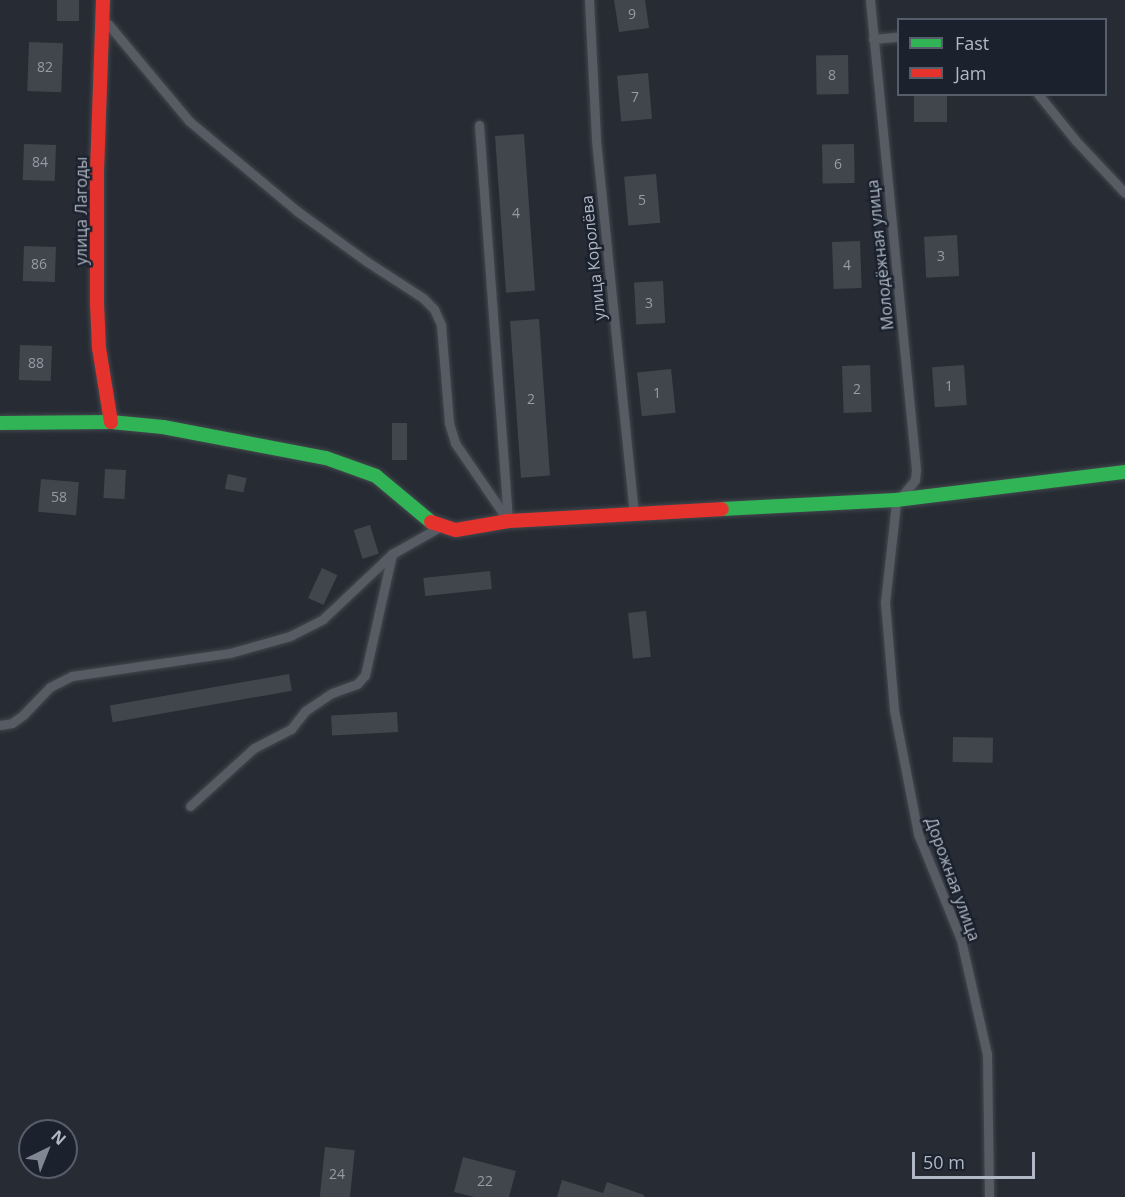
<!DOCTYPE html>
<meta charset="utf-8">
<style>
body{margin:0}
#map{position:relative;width:1125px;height:1197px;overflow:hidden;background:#272c34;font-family:"Open Sans",sans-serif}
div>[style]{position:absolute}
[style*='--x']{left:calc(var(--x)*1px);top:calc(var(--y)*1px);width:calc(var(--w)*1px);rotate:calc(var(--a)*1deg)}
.building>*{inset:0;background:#41464c;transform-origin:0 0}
.roads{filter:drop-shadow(0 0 2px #43474d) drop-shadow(0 0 2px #43474d)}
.lane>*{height:9px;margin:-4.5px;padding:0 4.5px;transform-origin:4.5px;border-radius:4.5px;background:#575b63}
.fast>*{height:14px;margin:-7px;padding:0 7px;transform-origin:7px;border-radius:7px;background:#30b455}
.jam>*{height:14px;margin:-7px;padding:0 7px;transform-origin:7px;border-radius:7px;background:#e5322d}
span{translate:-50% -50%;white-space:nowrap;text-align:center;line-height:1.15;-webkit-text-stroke:5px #1b222e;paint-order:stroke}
.number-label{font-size:14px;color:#959ca8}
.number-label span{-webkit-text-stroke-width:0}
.street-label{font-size:16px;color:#b1b8c6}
.legend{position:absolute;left:897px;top:18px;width:210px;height:78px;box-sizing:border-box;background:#1b222e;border:2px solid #575e6b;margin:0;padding:8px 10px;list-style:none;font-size:18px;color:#b1b8c6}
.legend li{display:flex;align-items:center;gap:12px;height:30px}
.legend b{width:30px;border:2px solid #575e6b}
.north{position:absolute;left:18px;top:1119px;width:60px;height:60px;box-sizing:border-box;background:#1b222e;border:2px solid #575e6b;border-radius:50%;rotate:43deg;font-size:16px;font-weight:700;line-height:24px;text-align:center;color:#b1b8c6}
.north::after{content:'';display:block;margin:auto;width:21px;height:27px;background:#818793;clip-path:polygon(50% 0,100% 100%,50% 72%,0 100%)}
.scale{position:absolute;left:912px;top:1152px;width:123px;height:27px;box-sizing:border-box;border:3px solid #b1b8c6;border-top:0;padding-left:8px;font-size:18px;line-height:21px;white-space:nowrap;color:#b1b8c6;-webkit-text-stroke:4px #1b222e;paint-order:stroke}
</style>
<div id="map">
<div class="building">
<i style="left:57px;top:0;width:22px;height:21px"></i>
<i style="clip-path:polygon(614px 0,645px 0,649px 28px,619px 32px)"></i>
<i style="left:29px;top:42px;width:34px;height:49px;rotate:2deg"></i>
<i style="left:848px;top:55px;width:39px;height:32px;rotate:89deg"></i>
<i style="left:648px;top:73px;width:46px;height:31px;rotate:85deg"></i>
<i style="left:914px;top:94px;width:33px;height:28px"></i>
<i style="left:524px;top:134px;width:157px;height:29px;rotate:86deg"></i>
<i style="left:24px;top:144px;width:32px;height:36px;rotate:2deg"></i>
<i style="left:854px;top:144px;width:39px;height:32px;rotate:89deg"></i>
<i style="left:656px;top:174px;width:49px;height:32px;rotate:85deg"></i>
<i style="left:957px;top:235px;width:41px;height:33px;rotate:87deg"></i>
<i style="left:860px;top:241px;width:47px;height:28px;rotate:88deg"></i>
<i style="left:24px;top:246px;width:32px;height:35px;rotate:2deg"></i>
<i style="left:663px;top:281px;width:42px;height:29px;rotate:87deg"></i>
<i style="left:539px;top:319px;width:157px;height:29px;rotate:86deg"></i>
<i style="left:20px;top:345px;width:32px;height:35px;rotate:2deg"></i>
<i style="left:870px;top:365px;width:47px;height:28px;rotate:88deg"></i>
<i style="left:964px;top:365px;width:40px;height:32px;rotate:86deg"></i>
<i style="left:671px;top:369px;width:44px;height:34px;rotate:84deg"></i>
<i style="left:392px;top:423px;width:15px;height:37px"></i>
<i style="left:105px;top:469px;width:21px;height:29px;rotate:3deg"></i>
<i style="left:228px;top:474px;width:19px;height:15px;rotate:12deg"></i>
<i style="left:41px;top:479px;width:38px;height:33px;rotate:5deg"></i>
<i style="left:370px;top:525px;width:30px;height:17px;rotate:73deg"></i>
<i style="left:322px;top:568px;width:17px;height:33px;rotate:25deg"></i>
<i style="left:490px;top:571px;width:18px;height:67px;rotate:84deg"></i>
<i style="left:646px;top:611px;width:46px;height:18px;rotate:84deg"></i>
<i style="left:289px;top:674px;width:17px;height:182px;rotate:80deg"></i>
<i style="left:397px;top:712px;width:20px;height:66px;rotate:87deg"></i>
<i style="left:953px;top:737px;width:40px;height:25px;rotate:1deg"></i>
<i style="left:325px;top:1147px;width:30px;height:50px;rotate:6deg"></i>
<i style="clip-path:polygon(463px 1157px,516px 1171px,509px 1197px,474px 1197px,454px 1192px)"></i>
<i style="clip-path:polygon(562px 1180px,603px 1193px,607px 1182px,644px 1195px,644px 1197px,557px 1197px)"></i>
</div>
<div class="roads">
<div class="lane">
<i style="--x:589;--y:0;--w:140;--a:87.1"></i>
<i style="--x:596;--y:140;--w:375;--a:84.2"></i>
<i style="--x:870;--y:0;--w:472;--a:84.4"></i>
<i style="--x:916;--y:470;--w:10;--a:96"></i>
<i style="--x:915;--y:480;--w:17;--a:130"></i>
<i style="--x:108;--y:24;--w:126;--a:50.1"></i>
<i style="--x:189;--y:121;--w:141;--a:39.8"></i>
<i style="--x:297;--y:211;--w:85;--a:35.9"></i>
<i style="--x:366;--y:261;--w:68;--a:33"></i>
<i style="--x:423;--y:298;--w:16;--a:45"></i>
<i style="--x:434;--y:309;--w:17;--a:66"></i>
<i style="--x:441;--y:325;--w:98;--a:85.3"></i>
<i style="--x:449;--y:423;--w:21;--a:73"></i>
<i style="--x:455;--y:443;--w:92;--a:55.6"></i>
<i style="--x:873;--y:39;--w:25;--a:-5"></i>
<i style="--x:1038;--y:94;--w:60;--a:51"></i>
<i style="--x:1076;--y:141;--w:71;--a:46.7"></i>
<i style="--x:479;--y:125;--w:394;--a:85.8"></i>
<i style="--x:896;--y:503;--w:100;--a:96.3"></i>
<i style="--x:885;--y:602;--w:108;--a:85.2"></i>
<i style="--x:894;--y:710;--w:126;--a:79"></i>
<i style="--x:918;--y:834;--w:114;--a:67.9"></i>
<i style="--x:961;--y:940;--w:117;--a:77.2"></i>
<i style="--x:987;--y:1054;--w:143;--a:89.2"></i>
<i style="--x:0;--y:725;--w:12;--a:-9"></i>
<i style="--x:12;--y:723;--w:14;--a:-36"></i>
<i style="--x:23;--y:715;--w:39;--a:-46"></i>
<i style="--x:50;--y:687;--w:25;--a:-27"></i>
<i style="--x:72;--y:676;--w:160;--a:-8.3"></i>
<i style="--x:230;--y:653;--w:62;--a:-15.8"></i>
<i style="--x:290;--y:636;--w:37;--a:-27"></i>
<i style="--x:323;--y:619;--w:95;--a:-43.3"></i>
<i style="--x:392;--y:554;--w:51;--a:-29.6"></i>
<i style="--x:190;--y:806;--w:86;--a:-42.2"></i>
<i style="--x:254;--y:748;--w:42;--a:-27.2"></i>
<i style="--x:291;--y:729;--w:23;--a:-52"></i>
<i style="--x:305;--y:711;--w:32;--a:-34"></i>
<i style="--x:332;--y:693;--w:27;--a:-20"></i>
<i style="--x:357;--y:684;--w:12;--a:-48"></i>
<i style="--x:365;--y:675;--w:124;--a:-77.4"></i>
</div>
<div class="fast">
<i style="--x:0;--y:423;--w:111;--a:-0.5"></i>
<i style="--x:111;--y:422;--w:52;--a:5.5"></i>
<i style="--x:163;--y:427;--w:166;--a:10.8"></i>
<i style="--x:326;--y:458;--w:53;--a:19.8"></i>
<i style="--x:376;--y:476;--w:72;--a:39.9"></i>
<i style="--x:722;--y:509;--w:174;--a:-3"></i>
<i style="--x:896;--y:500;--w:231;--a:-7"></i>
</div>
<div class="jam">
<i style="--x:103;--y:0;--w:172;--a:92"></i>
<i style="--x:97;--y:172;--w:131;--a:90"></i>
<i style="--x:97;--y:303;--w:45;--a:87.5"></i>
<i style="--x:99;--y:348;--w:75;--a:80.8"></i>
<i style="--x:431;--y:522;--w:26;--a:18"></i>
<i style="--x:456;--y:530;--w:53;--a:-9.8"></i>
<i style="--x:508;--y:521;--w:214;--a:-3.2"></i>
</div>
</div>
<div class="number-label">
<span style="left:632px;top:14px">9</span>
<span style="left:45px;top:67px">82</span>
<span style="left:832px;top:75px">8</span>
<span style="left:635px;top:97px">7</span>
<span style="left:40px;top:162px">84</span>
<span style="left:838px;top:164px">6</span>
<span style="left:642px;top:200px">5</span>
<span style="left:516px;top:213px">4</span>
<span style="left:941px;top:256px">3</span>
<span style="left:39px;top:264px">86</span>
<span style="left:847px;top:265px">4</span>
<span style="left:649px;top:303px">3</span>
<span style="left:36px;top:363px">88</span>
<span style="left:949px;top:386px">1</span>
<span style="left:857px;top:389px">2</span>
<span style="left:657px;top:393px">1</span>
<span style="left:531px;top:399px">2</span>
<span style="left:59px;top:497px">58</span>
<span style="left:337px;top:1174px">24</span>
<span style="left:485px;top:1181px">22</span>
</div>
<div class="street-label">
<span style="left:81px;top:211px;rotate:-90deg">улица Лагоды</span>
<span style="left:880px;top:255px;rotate:-96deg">Молодёжная улица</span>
<span style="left:593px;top:258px;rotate:-96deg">улица Королёва</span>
<span style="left:953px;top:879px;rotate:70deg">Дорожная улица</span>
</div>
<ul class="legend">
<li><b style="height:8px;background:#30b455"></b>Fast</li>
<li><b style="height:8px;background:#e5322d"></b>Jam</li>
</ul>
<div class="north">N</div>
<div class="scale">50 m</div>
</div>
